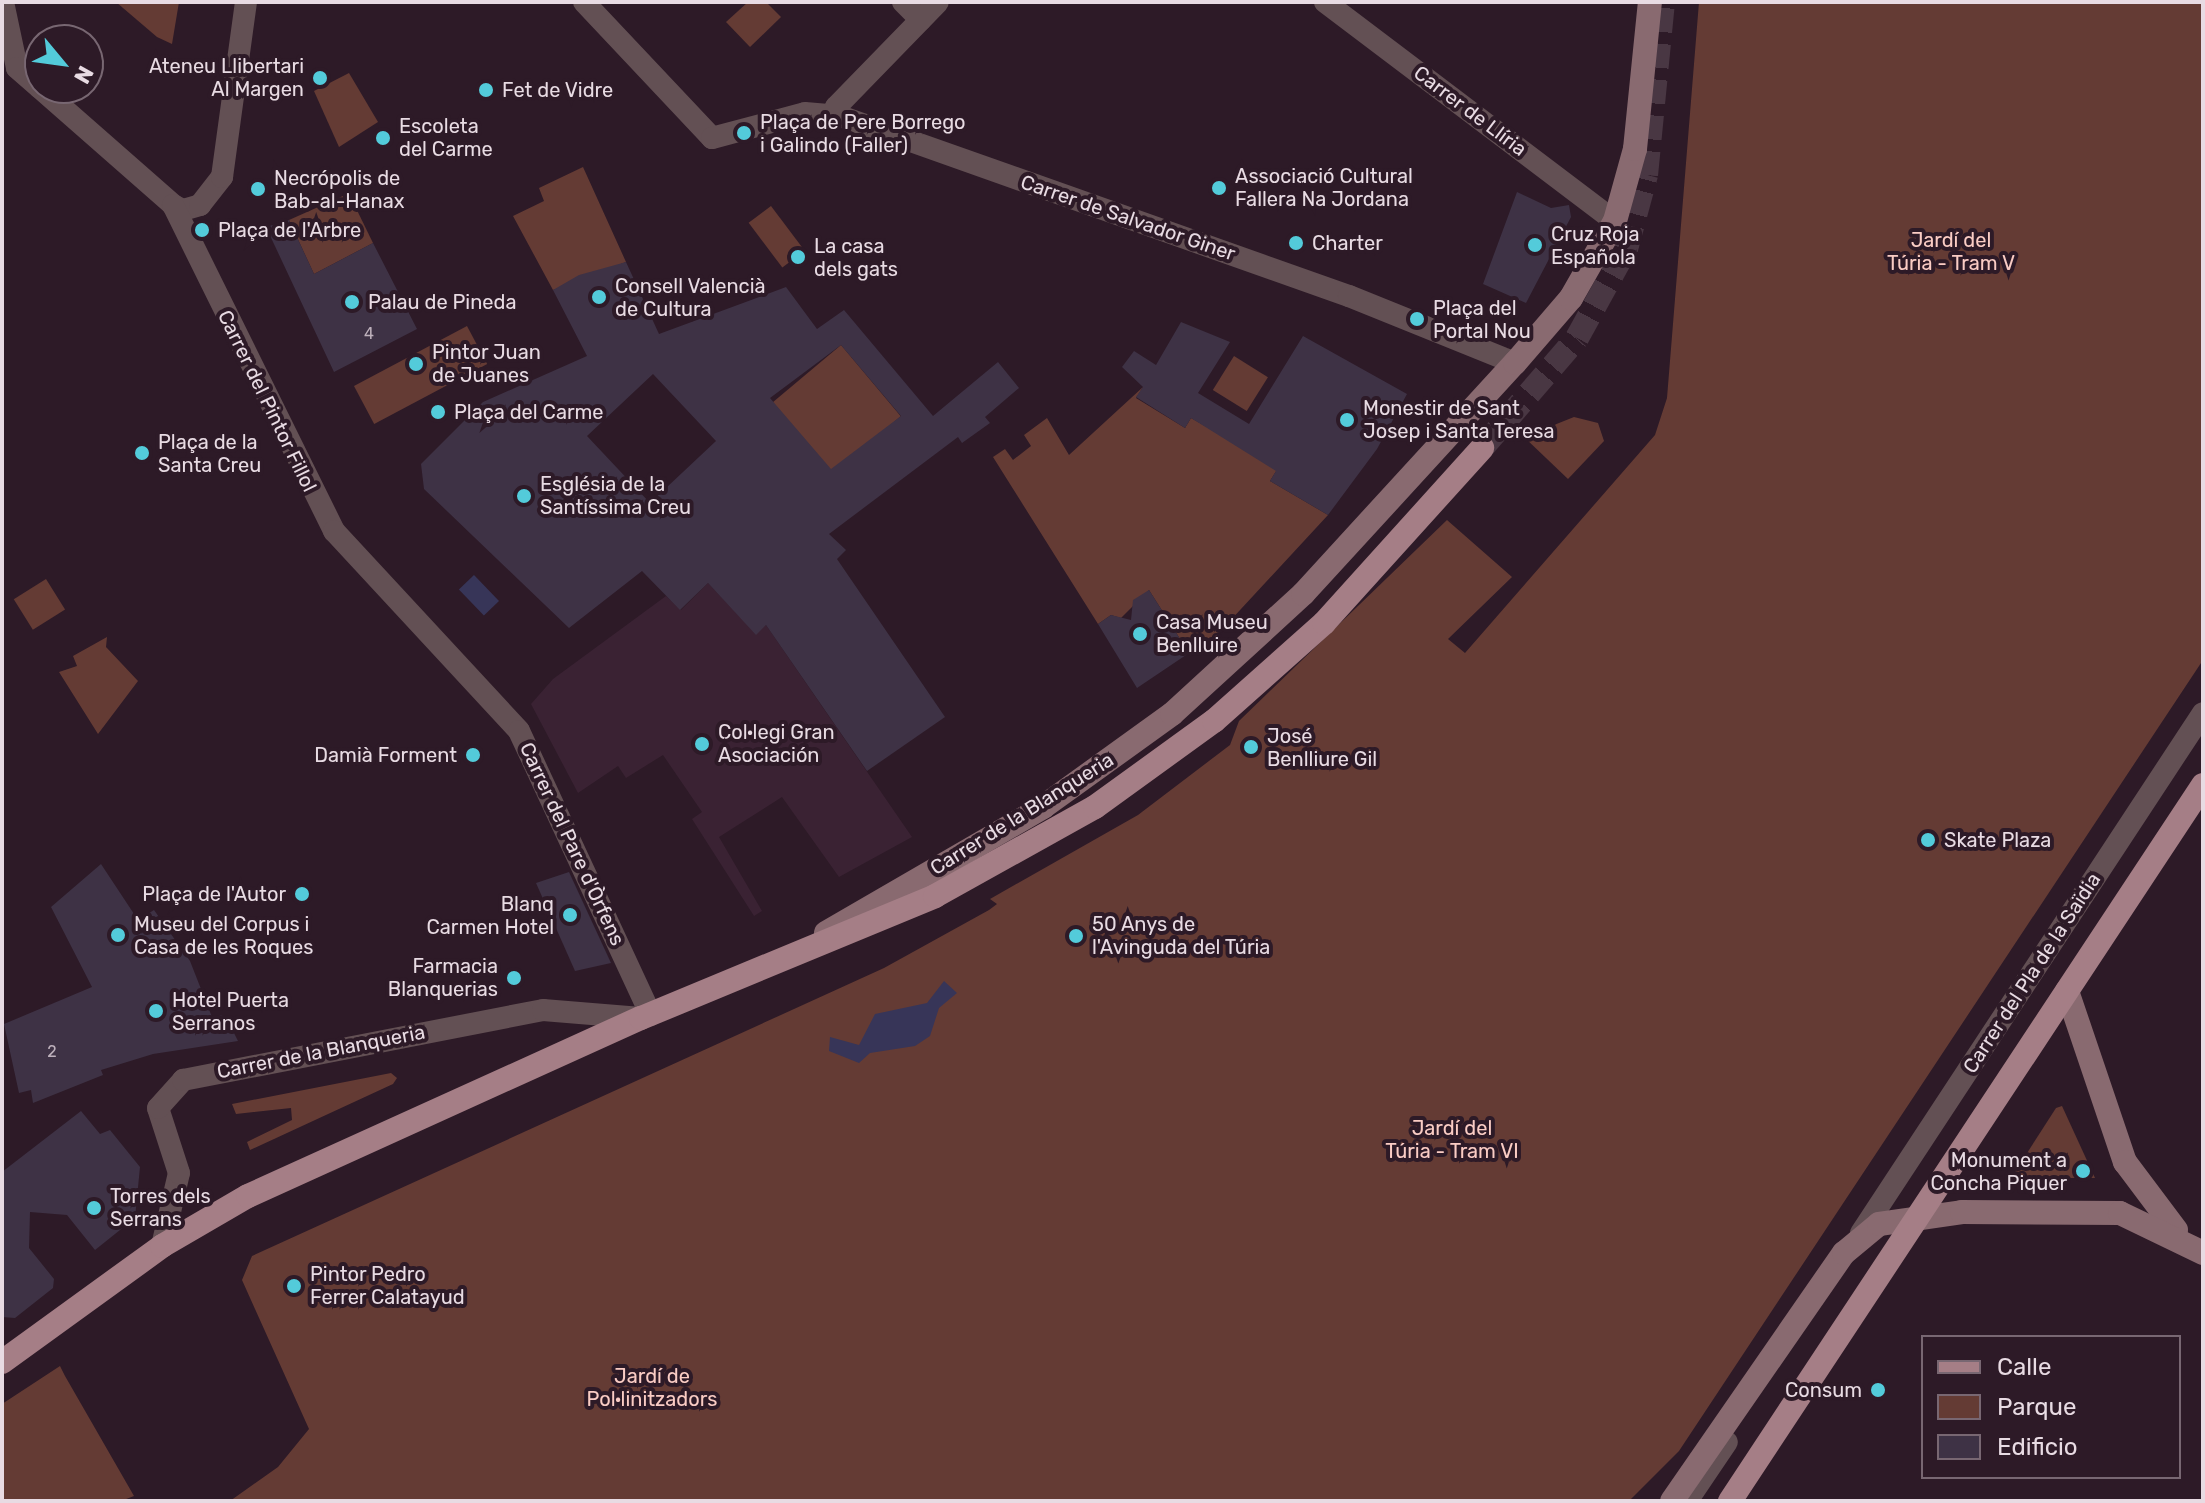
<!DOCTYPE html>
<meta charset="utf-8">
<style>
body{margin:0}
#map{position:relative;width:2205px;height:1503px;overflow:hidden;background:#2d1a27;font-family:Rubik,sans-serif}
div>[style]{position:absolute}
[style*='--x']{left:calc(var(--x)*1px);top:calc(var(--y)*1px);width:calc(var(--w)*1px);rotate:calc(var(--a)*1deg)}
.built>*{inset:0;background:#3a2233}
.green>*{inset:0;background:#643b34;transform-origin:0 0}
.water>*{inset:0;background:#373558;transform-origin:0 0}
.building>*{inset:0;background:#3e3245}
.primary-tunnel>*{height:24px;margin-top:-12px;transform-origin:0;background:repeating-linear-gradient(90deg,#493743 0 24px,transparent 0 36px)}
.street>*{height:22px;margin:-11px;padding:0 11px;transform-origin:11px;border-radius:11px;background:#635054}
.secondary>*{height:24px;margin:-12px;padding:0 12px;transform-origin:12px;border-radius:12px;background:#896a70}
.primary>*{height:24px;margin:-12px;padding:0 12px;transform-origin:12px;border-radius:12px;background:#a57e86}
.dots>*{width:22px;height:22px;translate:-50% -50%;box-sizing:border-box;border:4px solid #2d1a27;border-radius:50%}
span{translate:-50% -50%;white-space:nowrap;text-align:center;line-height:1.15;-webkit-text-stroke:8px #2d1a27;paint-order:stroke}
.number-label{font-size:16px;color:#beb1bc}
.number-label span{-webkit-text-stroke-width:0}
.poi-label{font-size:20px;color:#e8dbe3}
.right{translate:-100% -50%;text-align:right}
.left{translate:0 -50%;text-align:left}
.street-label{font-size:20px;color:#e8dbe3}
.park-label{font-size:20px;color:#faccc4}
.frame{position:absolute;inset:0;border:4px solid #e8dbe3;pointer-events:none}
.legend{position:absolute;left:1921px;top:1335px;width:260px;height:144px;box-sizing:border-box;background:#2d1a27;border:2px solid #786772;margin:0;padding:10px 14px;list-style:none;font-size:24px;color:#e8dbe3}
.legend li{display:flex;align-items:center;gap:16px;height:40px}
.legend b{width:40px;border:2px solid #786772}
.north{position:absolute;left:24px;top:24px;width:80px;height:80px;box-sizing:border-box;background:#2d1a27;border:2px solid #786772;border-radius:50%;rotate:119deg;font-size:22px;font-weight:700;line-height:32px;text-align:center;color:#e8dbe3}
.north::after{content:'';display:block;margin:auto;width:28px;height:36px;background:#53cbda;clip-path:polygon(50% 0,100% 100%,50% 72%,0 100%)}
</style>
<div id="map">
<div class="built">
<i style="clip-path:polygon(708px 583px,756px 634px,766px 625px,912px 837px,839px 877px,782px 797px,719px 837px,762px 911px,754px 916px,692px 819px,702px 812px,663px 755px,626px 778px,618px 766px,578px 793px,531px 704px,553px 679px,666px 596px,681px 610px)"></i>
</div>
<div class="green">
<i style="clip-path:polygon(116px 2px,179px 2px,172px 44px,157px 37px)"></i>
<i style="clip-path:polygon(748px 2px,766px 2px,781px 17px,750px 47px,726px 22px)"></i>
<i style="clip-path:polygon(1699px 2px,2203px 2px,2203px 660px,1679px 1451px,1629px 1501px,230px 1501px,278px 1467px,309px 1429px,242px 1280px,252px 1256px,884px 968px,989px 910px,997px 904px,990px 899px,1138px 815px,1230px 745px,1239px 721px,1447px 520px,1512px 577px,1448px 639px,1465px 653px,1655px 435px,1667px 398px)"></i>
<i style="clip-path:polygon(349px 73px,378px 122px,339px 147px,314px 91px)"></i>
<i style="clip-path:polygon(583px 167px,626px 262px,553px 290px,513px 216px,544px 201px,539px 188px)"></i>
<i style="clip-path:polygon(343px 196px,352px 200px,373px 243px,314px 274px,289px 220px)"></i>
<i style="left:771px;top:206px;width:56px;height:28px;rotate:53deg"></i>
<i style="left:467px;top:326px;width:43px;height:128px;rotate:62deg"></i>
<i style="left:841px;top:345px;width:93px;height:89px;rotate:50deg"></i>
<i style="left:1234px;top:356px;width:40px;height:40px;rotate:32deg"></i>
<i style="clip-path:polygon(1143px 387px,1136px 398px,1185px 428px,1191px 418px,1278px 468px,1270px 481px,1328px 515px,1216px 636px,1189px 653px,1149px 590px,1121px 618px,1111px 615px,1098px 624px,993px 457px,1005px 449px,1013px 460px,1031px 446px,1024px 435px,1047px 418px,1069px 455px)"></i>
<i style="clip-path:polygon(1574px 417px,1598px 423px,1604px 441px,1568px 479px,1524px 437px)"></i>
<i style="left:46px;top:579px;width:36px;height:38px;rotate:58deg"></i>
<i style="clip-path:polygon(107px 637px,106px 647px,138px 681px,98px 734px,59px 672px,77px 666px,73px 656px)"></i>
<i style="clip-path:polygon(391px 1073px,397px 1078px,393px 1084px,250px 1150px,247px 1142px,292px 1120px,291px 1108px,236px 1114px,232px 1104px)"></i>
<i style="clip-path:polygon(2062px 1106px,2095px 1178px,2011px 1178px,2056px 1108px)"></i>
<i style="clip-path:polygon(60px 1366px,65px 1376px,134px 1496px,121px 1501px,2px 1501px,2px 1404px)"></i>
</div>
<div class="water">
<i style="left:474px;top:575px;width:36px;height:21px;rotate:46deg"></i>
<i style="clip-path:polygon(944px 981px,957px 993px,939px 1008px,930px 1036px,915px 1046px,870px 1053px,859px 1063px,829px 1051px,830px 1037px,859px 1045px,875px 1014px,927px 1003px)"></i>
</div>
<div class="building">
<i style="clip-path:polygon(1517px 192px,1551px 208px,1569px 205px,1571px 217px,1526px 303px,1483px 284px)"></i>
<i style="clip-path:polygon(289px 220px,314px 274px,373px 243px,417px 329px,334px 372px,266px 227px)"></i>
<i style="clip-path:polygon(evenodd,626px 262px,659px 334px,786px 287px,817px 329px,844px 310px,933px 416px,998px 362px,1019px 388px,985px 417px,990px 423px,962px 443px,958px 437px,829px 534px,846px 550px,837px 559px,945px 717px,867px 771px,766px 625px,756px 635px,708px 583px,680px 610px,642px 571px,569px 628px,424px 489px,421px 464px,483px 402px,587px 356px,553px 290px,579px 275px,626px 262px,841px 345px,901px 416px,831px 469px,770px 398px,841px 345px,626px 262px,653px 374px,716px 441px,650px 503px,587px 436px,653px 374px)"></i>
<i style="clip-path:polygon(1181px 322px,1230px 342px,1198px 393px,1249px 424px,1303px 336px,1407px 394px,1377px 449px,1328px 515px,1270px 481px,1276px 471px,1191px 418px,1185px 428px,1136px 397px,1143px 387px,1122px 367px,1134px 351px,1156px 365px)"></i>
<i style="clip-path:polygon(1149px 590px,1189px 653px,1137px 688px,1098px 624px,1111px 615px,1131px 620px,1133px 600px)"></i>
<i style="clip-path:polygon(101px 864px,138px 920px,154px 910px,190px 961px,212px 1017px,225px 1015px,238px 1041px,153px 1054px,101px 1070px,103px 1075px,33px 1103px,31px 1090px,19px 1093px,4px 1024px,92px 987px,51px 907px)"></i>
<i style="clip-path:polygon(569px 872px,611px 963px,575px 971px,536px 883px)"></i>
<i style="clip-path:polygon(81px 1111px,100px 1134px,110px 1130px,140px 1167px,135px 1218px,95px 1250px,67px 1215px,30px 1212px,29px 1248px,54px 1279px,53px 1288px,15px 1318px,2px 1317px,2px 1172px)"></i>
</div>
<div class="primary-tunnel">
<i style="--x:1482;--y:448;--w:145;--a:-49.2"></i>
<i style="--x:1577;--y:338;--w:102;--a:-61.2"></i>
<i style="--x:1626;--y:249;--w:77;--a:-74.9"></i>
<i style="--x:1646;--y:175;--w:174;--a:-84.4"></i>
</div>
<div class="street">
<i style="--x:3;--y:2;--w:67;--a:78"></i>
<i style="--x:17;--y:68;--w:30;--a:41"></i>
<i style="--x:584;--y:2;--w:187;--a:46.7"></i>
<i style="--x:712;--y:138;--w:96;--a:-15"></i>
<i style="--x:805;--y:113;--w:35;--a:5"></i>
<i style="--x:840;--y:116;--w:540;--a:19.48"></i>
<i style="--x:1349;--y:296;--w:179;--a:22"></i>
<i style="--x:903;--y:2;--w:25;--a:45"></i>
<i style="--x:1325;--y:2;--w:363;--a:37.1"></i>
<i style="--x:40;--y:88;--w:177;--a:41.3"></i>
<i style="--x:173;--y:205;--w:11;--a:27"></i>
<i style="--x:183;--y:210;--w:18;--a:-16"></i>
<i style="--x:200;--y:205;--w:36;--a:-52"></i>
<i style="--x:222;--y:177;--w:177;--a:-82.2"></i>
<i style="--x:840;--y:116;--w:10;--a:-114"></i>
<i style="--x:836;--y:107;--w:146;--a:-45.8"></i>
<i style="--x:173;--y:205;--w:364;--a:63.7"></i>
<i style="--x:334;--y:531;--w:272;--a:47.2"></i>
<i style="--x:519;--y:731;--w:313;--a:65.1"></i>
<i style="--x:1861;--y:1233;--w:622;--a:-56.67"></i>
<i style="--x:162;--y:1246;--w:75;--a:-76.9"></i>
<i style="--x:179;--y:1173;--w:68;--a:-107.9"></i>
<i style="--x:158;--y:1108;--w:38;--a:-48"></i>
<i style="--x:183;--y:1080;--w:367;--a:-11"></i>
<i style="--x:543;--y:1010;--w:98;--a:4.7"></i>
<i style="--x:1687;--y:1501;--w:71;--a:-55.9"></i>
</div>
<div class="secondary">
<i style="--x:826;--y:933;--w:251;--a:-30.1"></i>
<i style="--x:1043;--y:807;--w:159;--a:-35.8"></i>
<i style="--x:1172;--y:714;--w:178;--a:-42.5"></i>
<i style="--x:1303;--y:594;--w:314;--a:-47.5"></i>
<i style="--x:1515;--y:363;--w:86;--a:-49.3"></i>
<i style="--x:1571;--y:298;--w:89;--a:-60.3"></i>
<i style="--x:1615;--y:221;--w:75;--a:-74.5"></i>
<i style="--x:1635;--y:149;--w:148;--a:-84.2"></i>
<i style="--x:2067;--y:991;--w:181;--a:71.3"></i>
<i style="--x:2125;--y:1162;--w:85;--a:53.1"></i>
<i style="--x:1672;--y:1501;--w:302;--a:-55.3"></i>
<i style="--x:1844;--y:1253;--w:45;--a:-39.6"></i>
<i style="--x:1879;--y:1224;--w:84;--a:-8.2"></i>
<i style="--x:1962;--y:1212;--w:158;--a:0.4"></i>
<i style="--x:2120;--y:1213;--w:92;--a:25.7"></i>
</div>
<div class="primary">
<i style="--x:2;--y:1362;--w:198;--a:-35.9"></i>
<i style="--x:162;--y:1246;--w:99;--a:-30.2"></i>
<i style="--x:248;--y:1196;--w:431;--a:-24.4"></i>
<i style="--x:641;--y:1018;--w:318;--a:-22.5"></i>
<i style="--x:935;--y:896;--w:183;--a:-29.1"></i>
<i style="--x:1095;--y:807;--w:147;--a:-35.9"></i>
<i style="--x:1214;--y:721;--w:147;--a:-41.7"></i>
<i style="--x:1324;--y:623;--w:236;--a:-47.9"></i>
<i style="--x:1730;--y:1501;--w:858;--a:-56.55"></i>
</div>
<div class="dots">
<i style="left:320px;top:78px;background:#53cbda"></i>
<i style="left:486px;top:90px;background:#53cbda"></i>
<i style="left:744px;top:133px;background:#53cbda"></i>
<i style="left:383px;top:138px;background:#53cbda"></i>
<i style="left:1219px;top:188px;background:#53cbda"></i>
<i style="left:258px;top:189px;background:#53cbda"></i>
<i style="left:202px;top:230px;background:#53cbda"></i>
<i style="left:1296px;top:243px;background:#53cbda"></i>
<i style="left:1535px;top:245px;background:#53cbda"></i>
<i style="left:798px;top:257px;background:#53cbda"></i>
<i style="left:599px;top:297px;background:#53cbda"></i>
<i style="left:352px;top:302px;background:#53cbda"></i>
<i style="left:1417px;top:319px;background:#53cbda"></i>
<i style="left:416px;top:364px;background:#53cbda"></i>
<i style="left:438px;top:412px;background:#53cbda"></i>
<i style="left:1347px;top:420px;background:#53cbda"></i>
<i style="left:142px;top:453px;background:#53cbda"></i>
<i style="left:524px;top:496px;background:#53cbda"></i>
<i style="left:1140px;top:634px;background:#53cbda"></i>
<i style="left:702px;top:744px;background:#53cbda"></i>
<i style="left:1251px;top:747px;background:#53cbda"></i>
<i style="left:473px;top:755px;background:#53cbda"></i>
<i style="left:1928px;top:840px;background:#53cbda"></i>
<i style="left:302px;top:894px;background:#53cbda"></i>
<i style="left:570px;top:915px;background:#53cbda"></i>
<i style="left:118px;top:935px;background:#53cbda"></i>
<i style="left:1076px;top:936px;background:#53cbda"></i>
<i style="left:514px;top:978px;background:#53cbda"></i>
<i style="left:156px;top:1011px;background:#53cbda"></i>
<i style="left:2083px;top:1171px;background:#53cbda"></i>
<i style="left:94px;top:1208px;background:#53cbda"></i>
<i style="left:294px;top:1286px;background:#53cbda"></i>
<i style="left:1878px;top:1390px;background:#53cbda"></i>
</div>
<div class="number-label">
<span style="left:369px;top:334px">4</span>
<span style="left:52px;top:1052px">2</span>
</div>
<div class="poi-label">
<span class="right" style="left:304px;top:78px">Ateneu Llibertari<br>Al Margen</span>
<span class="left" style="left:502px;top:90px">Fet de Vidre</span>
<span class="left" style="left:760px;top:134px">Plaça de Pere Borrego<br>i Galindo (Faller)</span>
<span class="left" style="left:399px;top:138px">Escoleta<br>del Carme</span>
<span class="left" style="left:1235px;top:188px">Associació Cultural<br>Fallera Na Jordana</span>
<span class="left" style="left:274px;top:190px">Necrópolis de<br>Bab-al-Hanax</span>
<span class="left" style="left:218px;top:230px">Plaça de l'Arbre</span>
<span class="left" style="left:1551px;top:246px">Cruz Roja<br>Española</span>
<span class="left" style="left:1312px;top:243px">Charter</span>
<span class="left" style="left:814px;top:258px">La casa<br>dels gats</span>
<span class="left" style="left:615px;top:298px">Consell Valencià<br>de Cultura</span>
<span class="left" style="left:368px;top:302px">Palau de Pineda</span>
<span class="left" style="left:1433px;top:320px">Plaça del<br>Portal Nou</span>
<span class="left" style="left:432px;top:364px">Pintor Juan<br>de Juanes</span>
<span class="left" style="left:1363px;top:420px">Monestir de Sant<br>Josep i Santa Teresa</span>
<span class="left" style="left:454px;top:412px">Plaça del Carme</span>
<span class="left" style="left:158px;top:454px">Plaça de la<br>Santa Creu</span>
<span class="left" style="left:540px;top:496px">Església de la<br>Santíssima Creu</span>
<span class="left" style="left:1156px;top:634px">Casa Museu<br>Benlluire</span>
<span class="left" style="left:718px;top:744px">Col·legi Gran<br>Asociación</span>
<span class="left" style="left:1267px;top:748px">José<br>Benlliure Gil</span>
<span class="right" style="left:457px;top:755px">Damià Forment</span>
<span class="left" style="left:1944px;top:840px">Skate Plaza</span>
<span class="right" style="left:286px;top:894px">Plaça de l'Autor</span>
<span class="right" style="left:554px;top:916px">Blanq<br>Carmen Hotel</span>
<span class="left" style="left:134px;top:936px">Museu del Corpus i<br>Casa de les Roques</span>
<span class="left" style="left:1092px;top:936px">50 Anys de<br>l'Avinguda del Túria</span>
<span class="right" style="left:498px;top:978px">Farmacia<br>Blanquerias</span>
<span class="left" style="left:172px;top:1012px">Hotel Puerta<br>Serranos</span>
<span class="right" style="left:2067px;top:1172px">Monument a<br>Concha Piquer</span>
<span class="left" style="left:110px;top:1208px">Torres dels<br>Serrans</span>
<span class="left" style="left:310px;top:1286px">Pintor Pedro<br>Ferrer Calatayud</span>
<span class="right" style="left:1862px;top:1390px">Consum</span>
</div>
<div class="street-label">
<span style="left:1470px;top:111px;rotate:37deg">Carrer de Llíria</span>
<span style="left:1128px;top:218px;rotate:19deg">Carrer de Salvador Giner</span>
<span style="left:267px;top:401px;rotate:64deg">Carrer del Pintor Fillol</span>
<span style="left:1022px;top:814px;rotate:-32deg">Carrer de la Blanqueria</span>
<span style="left:572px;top:844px;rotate:65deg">Carrer del Pare d'Òrfens</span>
<span style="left:2032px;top:973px;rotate:-57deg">Carrer del Pla de la Saïdia</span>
<span style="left:321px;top:1052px;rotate:-11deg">Carrer de la Blanqueria</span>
</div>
<div class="park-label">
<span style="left:1951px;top:252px">Jardí del<br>Túria - Tram V</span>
<span style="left:1452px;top:1140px">Jardí del<br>Túria - Tram VI</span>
<span style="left:652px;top:1388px">Jardí de<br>Pol·linitzadors</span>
</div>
<div class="frame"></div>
<ul class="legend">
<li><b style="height:10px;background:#a57e86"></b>Calle</li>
<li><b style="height:22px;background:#643b34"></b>Parque</li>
<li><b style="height:22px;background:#3e3245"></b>Edificio</li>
</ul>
<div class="north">N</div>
</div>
